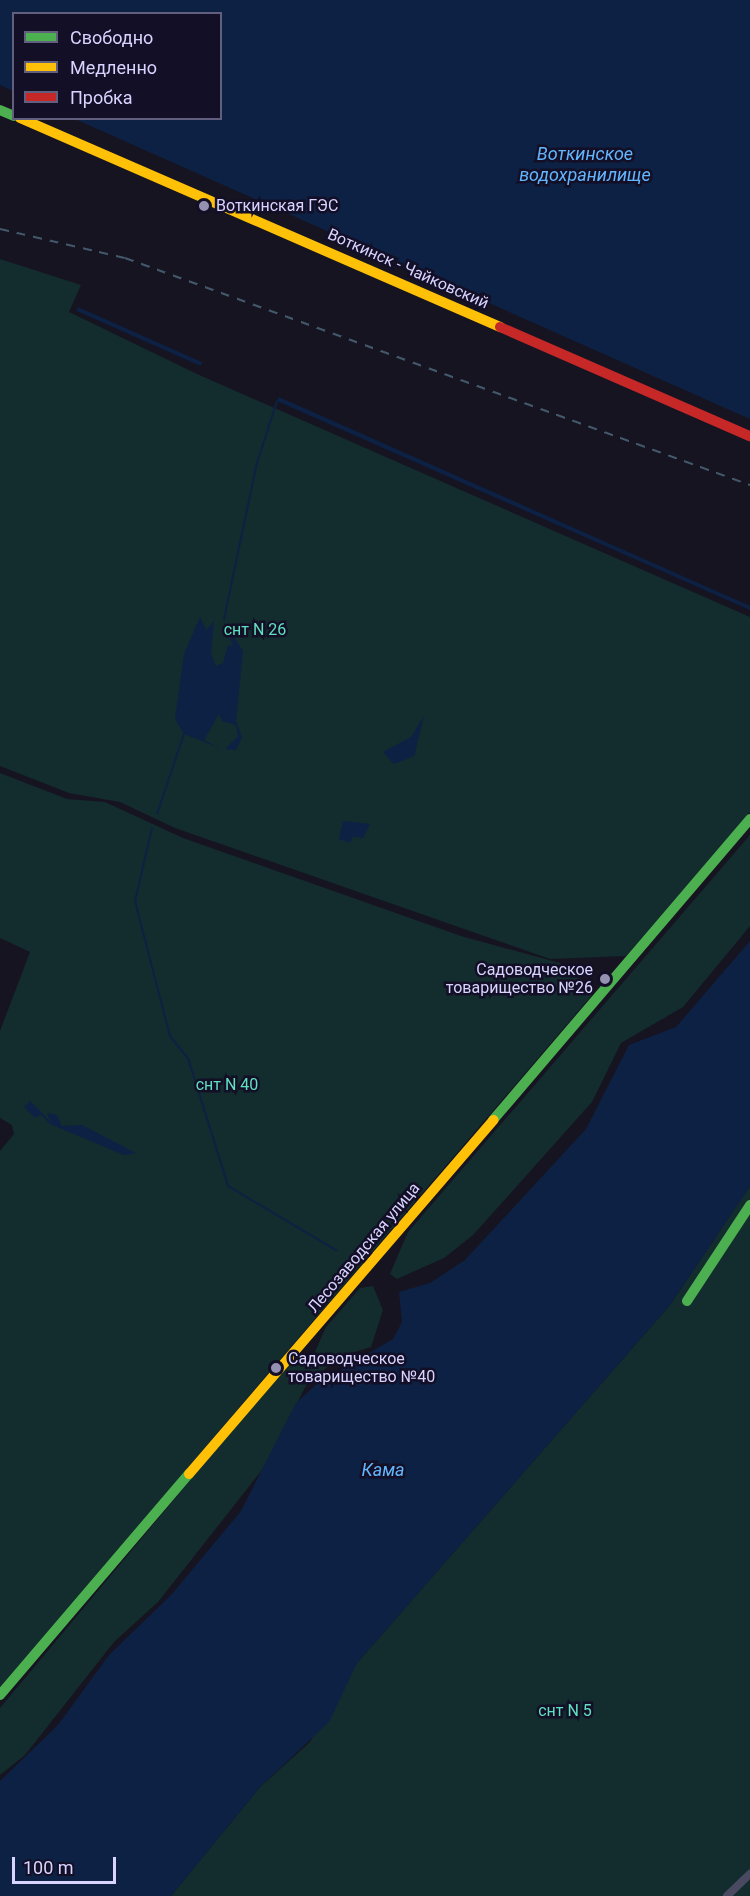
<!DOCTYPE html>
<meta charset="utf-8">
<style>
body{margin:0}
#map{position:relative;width:750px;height:1896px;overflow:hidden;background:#161421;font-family:Roboto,sans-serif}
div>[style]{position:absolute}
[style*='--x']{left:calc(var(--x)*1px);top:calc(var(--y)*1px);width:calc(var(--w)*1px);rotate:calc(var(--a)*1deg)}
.green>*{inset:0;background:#132c2d}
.water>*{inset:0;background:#0d2144;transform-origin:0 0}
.stream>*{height:2px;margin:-1px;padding:0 1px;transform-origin:1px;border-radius:1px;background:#0d2144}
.street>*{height:8px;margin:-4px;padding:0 4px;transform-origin:4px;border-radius:4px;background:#4a4962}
.fast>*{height:10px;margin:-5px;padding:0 5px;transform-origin:5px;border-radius:5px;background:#4caf50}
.slow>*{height:10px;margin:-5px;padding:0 5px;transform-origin:5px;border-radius:5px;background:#ffc107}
.jam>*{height:10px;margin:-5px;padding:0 5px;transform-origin:5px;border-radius:5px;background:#c62828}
.rail>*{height:2px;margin-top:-1px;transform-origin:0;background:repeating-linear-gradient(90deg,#43596b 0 9px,transparent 0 17px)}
.dots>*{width:16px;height:16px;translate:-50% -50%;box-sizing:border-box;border:3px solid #130f26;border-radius:50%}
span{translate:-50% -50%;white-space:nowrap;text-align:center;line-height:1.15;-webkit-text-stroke:5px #130f26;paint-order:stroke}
.poi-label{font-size:16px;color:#d9d4ff}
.left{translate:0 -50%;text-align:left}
.right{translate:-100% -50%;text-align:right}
.street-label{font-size:16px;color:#d9d4ff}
.park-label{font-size:16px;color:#5fe0c0}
.water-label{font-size:18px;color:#62b6ff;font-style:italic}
.legend{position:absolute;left:12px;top:12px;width:210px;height:108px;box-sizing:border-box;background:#130f26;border:2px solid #625e7d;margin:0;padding:8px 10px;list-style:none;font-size:18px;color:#d9d4ff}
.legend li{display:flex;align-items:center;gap:12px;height:30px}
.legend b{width:30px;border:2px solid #625e7d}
.scale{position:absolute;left:12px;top:1857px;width:104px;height:27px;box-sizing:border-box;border:3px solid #d9d4ff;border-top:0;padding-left:8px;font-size:18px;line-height:21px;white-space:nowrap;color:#d9d4ff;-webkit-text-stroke:4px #130f26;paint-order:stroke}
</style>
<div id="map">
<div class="green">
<i style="clip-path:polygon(0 259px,81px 285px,69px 312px,197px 374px,750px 617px,750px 812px,626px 956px,550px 959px,175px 828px,120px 802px,69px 793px,0 766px)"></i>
<i style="clip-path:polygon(0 773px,67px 799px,105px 802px,183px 838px,461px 936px,578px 968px,581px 986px,592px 995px,0 1687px,0 1151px,14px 1134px,12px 1125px,0 1118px,0 1031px,30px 952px,0 938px)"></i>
<i style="clip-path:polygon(750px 835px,750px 926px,683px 1007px,621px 1043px,592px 1102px,473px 1235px,444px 1258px,397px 1279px,390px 1274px,408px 1232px)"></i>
<i style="clip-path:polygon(750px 1186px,750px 1896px,171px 1896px,260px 1787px,310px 1742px,357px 1663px,670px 1305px)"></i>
<i style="clip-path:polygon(373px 1286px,383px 1310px,371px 1347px,342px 1356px,308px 1382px,262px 1470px,158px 1602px,114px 1642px,25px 1755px,0 1775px,0 1708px,233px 1429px,294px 1360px,314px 1354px,326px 1327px,360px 1288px)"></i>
</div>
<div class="water">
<i style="clip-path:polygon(0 0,750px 0,750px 419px,75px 119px,220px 118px,220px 14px,14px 14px,13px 91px,0 85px)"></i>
<i style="left:78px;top:307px;width:136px;height:4px;rotate:24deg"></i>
<i style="clip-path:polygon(279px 397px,750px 606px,750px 610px,277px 401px)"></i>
<i style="clip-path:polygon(200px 617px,206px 630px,214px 621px,211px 654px,216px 666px,223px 663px,228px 645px,233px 646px,223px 620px,243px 651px,236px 721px,242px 737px,236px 750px,225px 749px,238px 736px,236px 725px,222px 721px,219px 714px,204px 740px,220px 748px,184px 734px,175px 719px,184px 654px)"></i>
<i style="clip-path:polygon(424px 716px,414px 756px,394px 764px,383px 752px,411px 737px)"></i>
<i style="clip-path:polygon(343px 821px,370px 824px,363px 838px,352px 837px,350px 843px,339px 839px)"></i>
<i style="clip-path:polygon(750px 941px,750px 1186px,670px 1305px,357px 1663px,329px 1722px,260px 1787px,171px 1896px,0 1896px,0 1781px,58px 1725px,109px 1655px,172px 1594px,241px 1511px,296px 1403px,319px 1382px,393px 1339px,402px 1322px,399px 1292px,430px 1283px,465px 1260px,586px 1129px,629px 1045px,676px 1027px)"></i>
<i style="clip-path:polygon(30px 1101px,51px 1122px,47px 1113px,57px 1115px,62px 1126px,82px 1125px,136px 1153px,124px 1155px,50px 1124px,41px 1115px,35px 1118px,24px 1107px)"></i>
</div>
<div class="stream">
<i style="--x:224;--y:619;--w:159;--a:-78.1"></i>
<i style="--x:257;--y:463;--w:65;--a:-72.1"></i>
<i style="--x:157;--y:814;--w:84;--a:-71.4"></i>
<i style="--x:152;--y:828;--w:75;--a:103.1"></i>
<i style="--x:135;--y:901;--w:139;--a:75.5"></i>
<i style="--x:170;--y:1036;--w:28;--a:51"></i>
<i style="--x:188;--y:1058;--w:134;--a:72.6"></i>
<i style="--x:228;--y:1186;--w:126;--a:30.7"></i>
</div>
<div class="street">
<i style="--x:727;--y:1896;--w:32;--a:-44"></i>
</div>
<div class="fast">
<i style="--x:0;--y:110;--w:15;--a:23"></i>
<i style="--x:493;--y:1120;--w:396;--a:-49.5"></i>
<i style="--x:687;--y:1301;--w:115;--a:-56.7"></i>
<i style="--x:0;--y:1695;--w:291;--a:-49.5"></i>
</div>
<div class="slow">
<i style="--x:20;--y:118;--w:524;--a:23.53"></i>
<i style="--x:189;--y:1474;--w:467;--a:-49.3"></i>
</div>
<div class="jam">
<i style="--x:500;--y:327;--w:273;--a:23.6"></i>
</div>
<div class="rail">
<i style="--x:0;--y:229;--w:128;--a:13.1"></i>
<i style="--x:125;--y:258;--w:665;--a:19.96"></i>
</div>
<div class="dots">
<i style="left:204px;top:206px;background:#9591b1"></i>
<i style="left:605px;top:979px;background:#9591b1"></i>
<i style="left:276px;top:1368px;background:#9591b1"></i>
</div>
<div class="poi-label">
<span class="left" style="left:216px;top:206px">Воткинская ГЭС</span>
<span class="right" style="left:593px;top:979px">Садоводческое<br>товарищество №26</span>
<span class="left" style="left:288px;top:1368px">Садоводческое<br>товарищество №40</span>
</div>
<div class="street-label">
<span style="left:408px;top:269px;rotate:24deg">Воткинск - Чайковский</span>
<span style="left:364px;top:1248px;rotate:-50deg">Лесозаводская улица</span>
</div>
<div class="park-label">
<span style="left:255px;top:630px">снт N 26</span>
<span style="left:227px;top:1085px">снт N 40</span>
<span style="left:565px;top:1711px">снт N 5</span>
</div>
<div class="water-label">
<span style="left:585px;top:165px">Воткинское<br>водохранилище</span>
<span style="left:383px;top:1470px">Кама</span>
</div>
<ul class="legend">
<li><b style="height:8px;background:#4caf50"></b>Свободно</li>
<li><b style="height:8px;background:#ffc107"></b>Медленно</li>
<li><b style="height:8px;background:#c62828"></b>Пробка</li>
</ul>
<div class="scale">100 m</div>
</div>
